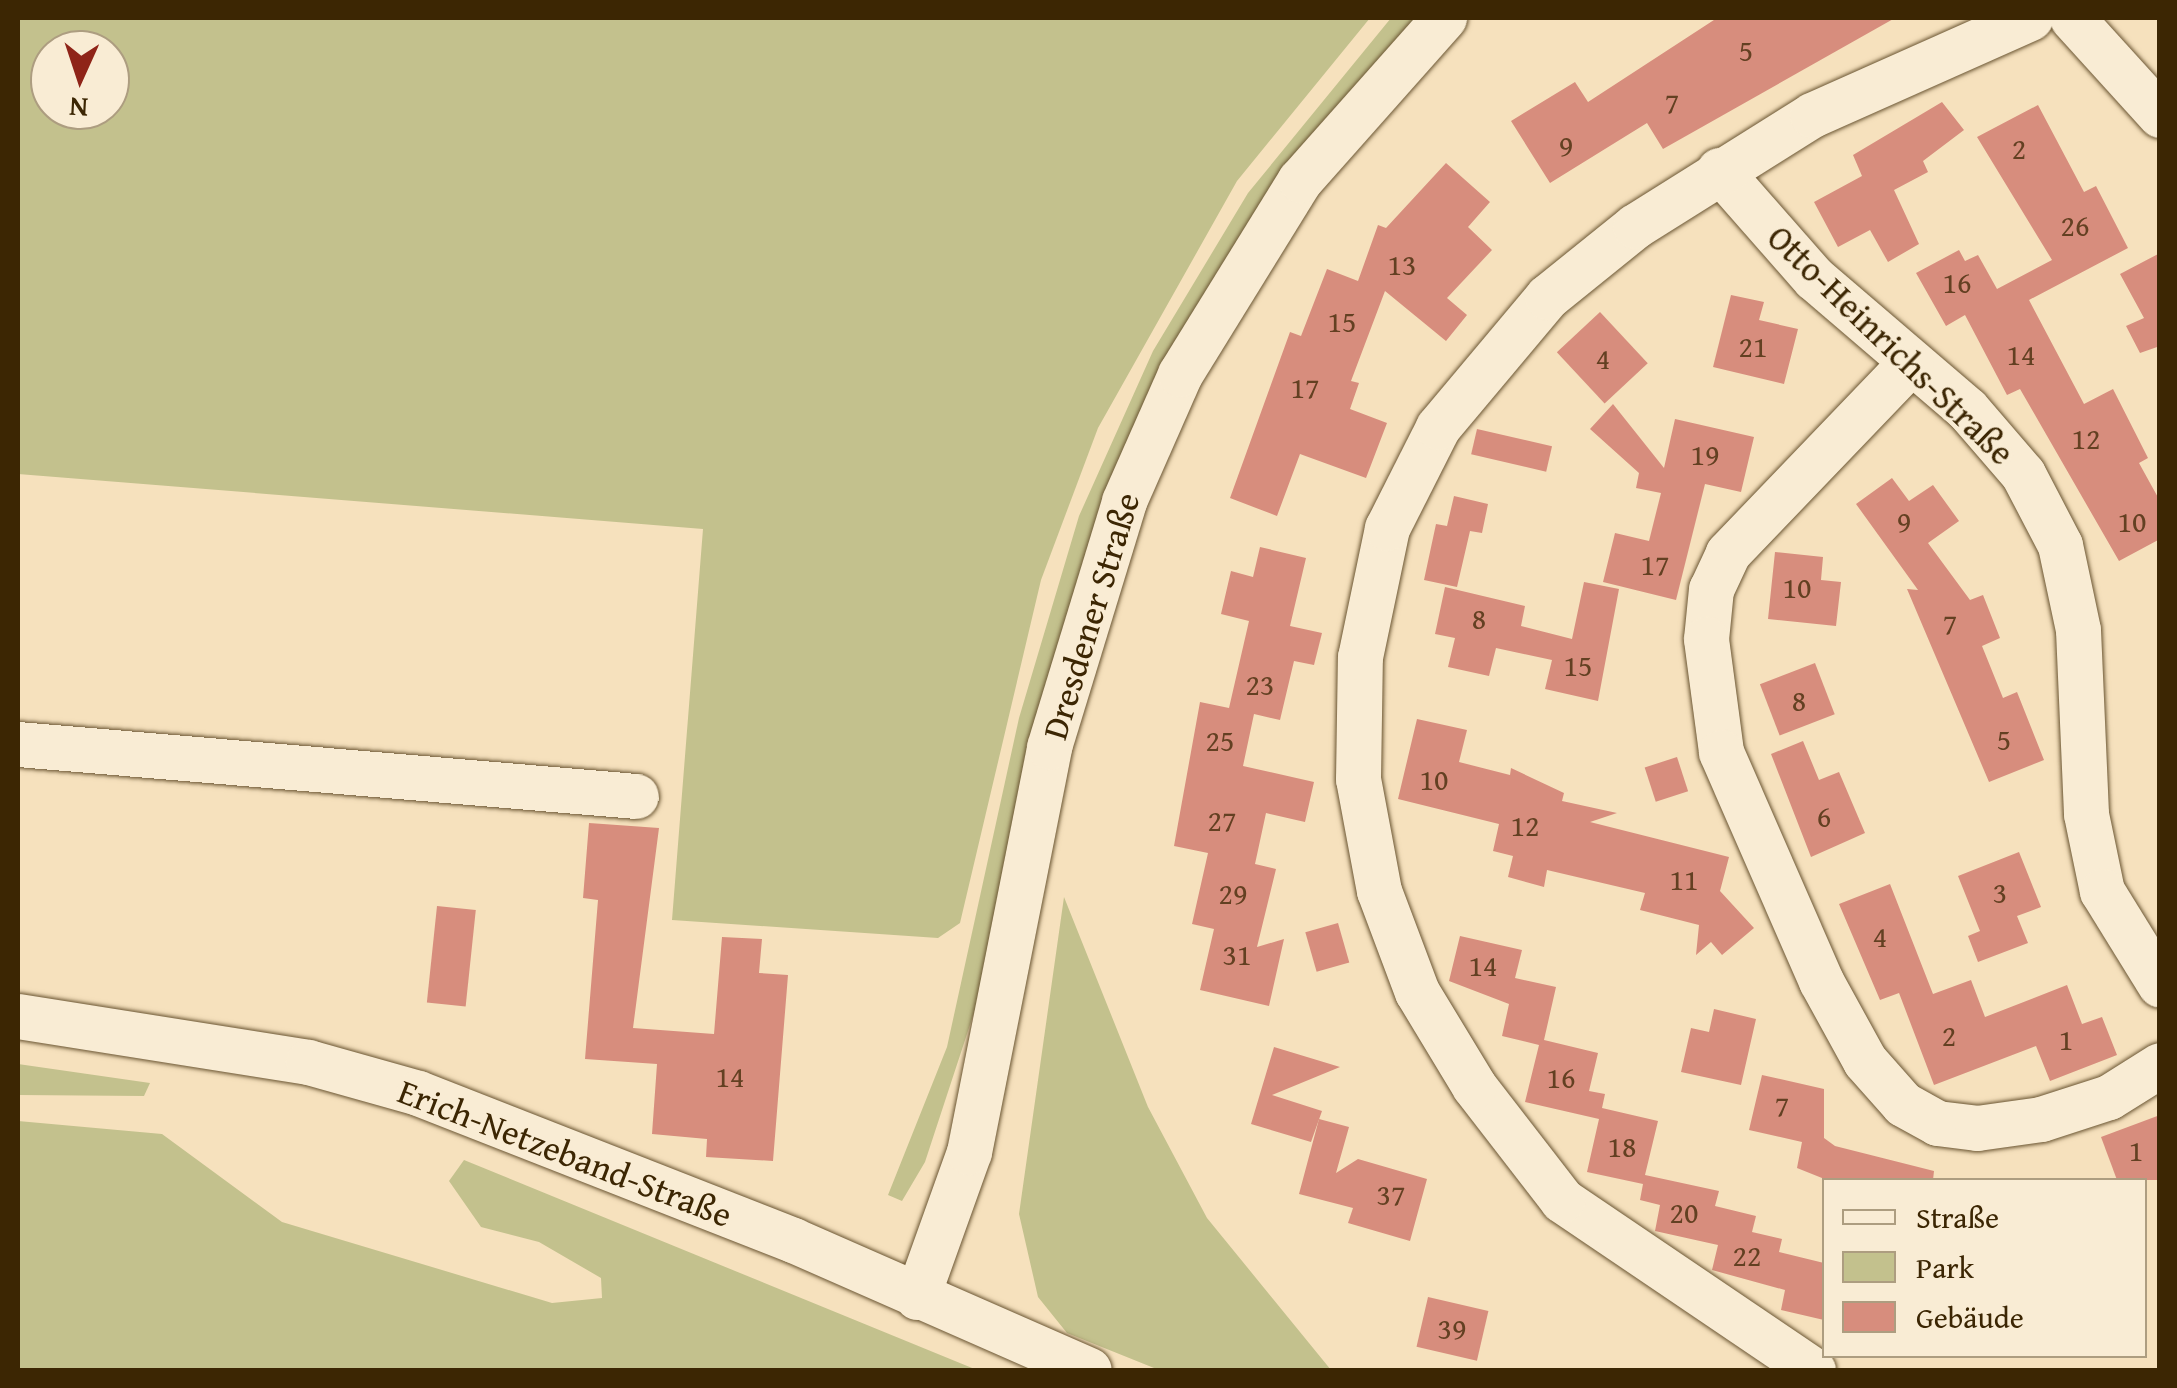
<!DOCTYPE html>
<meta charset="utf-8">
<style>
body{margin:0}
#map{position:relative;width:2177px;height:1388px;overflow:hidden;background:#f6e1bd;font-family:"Gentium Book Plus",serif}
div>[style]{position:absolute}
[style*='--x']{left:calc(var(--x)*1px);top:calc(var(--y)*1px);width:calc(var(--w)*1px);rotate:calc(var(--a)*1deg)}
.green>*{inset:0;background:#c3c18d}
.building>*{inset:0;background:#d78d7d;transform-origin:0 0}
.roads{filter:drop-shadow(0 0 2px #6a5532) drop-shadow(0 0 2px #6a5532)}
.minor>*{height:45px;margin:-22.5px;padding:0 22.5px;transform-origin:22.5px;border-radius:22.5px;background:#f9ecd4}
span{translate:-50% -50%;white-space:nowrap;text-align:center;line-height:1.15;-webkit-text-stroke:8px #f9ecd4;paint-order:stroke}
.number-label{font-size:30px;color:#634022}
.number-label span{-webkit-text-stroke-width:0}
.street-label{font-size:35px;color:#3c2603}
.frame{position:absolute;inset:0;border:20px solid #3c2603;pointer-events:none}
.legend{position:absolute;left:1822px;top:1178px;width:325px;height:180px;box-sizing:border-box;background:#f9ecd4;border:2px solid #ad9d80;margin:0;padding:12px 18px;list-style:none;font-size:30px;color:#3c2603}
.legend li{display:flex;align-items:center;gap:20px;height:50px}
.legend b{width:50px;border:2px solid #ad9d80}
.north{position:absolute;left:30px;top:30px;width:100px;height:100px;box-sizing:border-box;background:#f9ecd4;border:2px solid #ad9d80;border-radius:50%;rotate:183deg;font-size:28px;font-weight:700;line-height:40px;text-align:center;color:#3c2603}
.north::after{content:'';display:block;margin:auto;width:35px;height:45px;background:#8f2418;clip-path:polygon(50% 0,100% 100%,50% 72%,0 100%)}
</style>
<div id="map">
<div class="green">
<i style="clip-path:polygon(evenodd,18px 18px,1370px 18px,1237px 181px,1098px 428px,1041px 580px,960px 923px,938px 938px,672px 920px,703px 529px,18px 474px,18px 18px,110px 50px,110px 110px,50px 110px,50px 50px,110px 50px)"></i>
<i style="clip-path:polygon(1391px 18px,1416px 18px,1311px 136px,1217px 272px,925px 1162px,902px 1201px,888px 1195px,947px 1047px,1019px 718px,1079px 516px,1153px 351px,1248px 193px)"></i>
<i style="clip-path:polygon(1064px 897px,1148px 1107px,1207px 1218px,1331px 1370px,1159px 1370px,1067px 1333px,1038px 1297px,1019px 1214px)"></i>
<i style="clip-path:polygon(18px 1064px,150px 1083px,144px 1096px,18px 1095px)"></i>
<i style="clip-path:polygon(18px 1121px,162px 1134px,282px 1222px,552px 1303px,602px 1298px,601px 1278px,539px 1242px,481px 1227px,449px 1181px,464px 1160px,977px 1370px,18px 1370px)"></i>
</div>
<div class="building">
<i style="clip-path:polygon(1717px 18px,1895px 18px,1663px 149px,1647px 123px,1550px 183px,1511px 121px,1575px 82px,1588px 102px)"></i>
<i style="clip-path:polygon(1942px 102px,1964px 130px,1923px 161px,1928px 172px,1894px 190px,1919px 244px,1888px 262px,1870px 230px,1838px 247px,1814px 202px,1862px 176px,1853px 155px)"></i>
<i style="clip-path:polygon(2038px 105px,2084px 192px,2096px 186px,2128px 248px,2029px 300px,2084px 404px,2113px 389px,2148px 458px,2139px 463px,2160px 501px,2160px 539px,2119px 561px,2020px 389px,2007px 395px,1965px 315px,1946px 326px,1916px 273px,1959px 250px,1965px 261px,1978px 255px,1997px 289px,2052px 260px,1977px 137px)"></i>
<i style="clip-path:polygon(1446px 163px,1490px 202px,1468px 227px,1492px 250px,1447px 298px,1467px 315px,1446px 341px,1385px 291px,1351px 381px,1359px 383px,1350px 409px,1387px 423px,1366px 478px,1300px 454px,1277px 516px,1230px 498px,1290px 332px,1301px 336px,1327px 269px,1358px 281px,1378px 225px,1386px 228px)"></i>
<i style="clip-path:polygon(2160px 253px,2160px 346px,2140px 353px,2126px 326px,2144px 318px,2120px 274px)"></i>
<i style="clip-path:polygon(1731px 295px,1764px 302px,1759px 320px,1798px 329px,1784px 384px,1713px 367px)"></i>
<i style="left:1600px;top:312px;width:70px;height:59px;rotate:47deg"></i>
<i style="clip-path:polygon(1613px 404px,1664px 468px,1675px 419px,1754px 437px,1741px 492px,1705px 484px,1676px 600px,1603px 582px,1615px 533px,1649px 541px,1661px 493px,1636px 488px,1639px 473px,1590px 429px)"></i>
<i style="left:1477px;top:429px;width:77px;height:26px;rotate:13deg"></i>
<i style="clip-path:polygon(1892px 478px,1909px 501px,1933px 485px,1959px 521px,1928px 543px,1970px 600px,1983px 595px,2000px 638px,1982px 646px,2003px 698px,2017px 692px,2044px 760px,1989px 782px,1907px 589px,1918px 590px,1856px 504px)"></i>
<i style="clip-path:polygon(1454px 496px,1488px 504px,1482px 533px,1470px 531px,1457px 587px,1424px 580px,1436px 524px,1447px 526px)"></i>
<i style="clip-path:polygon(1260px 547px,1306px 558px,1290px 626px,1322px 633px,1314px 665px,1294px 661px,1280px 720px,1254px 714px,1243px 766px,1314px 782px,1305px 822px,1266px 813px,1255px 864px,1276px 869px,1257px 947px,1284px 939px,1269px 1006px,1200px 990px,1214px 929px,1192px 924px,1208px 853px,1174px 846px,1200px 702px,1229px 708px,1249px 621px,1221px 614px,1231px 571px,1253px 577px)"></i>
<i style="clip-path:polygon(1775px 552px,1823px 557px,1821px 580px,1841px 582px,1836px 626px,1768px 619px)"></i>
<i style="clip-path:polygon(1584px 582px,1619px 589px,1598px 701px,1545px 689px,1552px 660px,1496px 648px,1489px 676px,1448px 667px,1455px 638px,1435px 634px,1445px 587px,1525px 606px,1521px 626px,1572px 639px)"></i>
<i style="left:1815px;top:663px;width:55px;height:59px;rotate:69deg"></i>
<i style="clip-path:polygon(1417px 719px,1467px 730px,1459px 762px,1510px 775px,1511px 768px,1564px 793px,1562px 801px,1617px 813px,1590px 822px,1729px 857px,1720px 891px,1754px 928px,1722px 955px,1711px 942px,1696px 955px,1699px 925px,1640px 910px,1645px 893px,1547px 870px,1544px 887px,1508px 877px,1513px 856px,1493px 851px,1499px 824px,1398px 799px)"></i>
<i style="clip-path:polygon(1803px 741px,1819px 780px,1839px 772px,1865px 833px,1811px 857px,1771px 754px)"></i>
<i style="left:1677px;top:757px;width:36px;height:34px;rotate:72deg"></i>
<i style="clip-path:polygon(589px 823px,659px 828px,633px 1028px,714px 1034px,722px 937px,762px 939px,759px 973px,788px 975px,773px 1161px,706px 1157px,707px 1139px,652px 1134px,657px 1064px,585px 1059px,598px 900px,583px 898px)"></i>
<i style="clip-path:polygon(2019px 852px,2041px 907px,2017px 916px,2028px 943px,1978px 962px,1968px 936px,1980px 931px,1958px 876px)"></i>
<i style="clip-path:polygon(1890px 884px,1933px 994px,1971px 980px,1985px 1017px,2067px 985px,2082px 1024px,2102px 1017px,2117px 1055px,2050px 1081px,2036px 1046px,1934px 1085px,1899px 993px,1880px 1000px,1839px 904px)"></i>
<i style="left:437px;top:906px;width:39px;height:97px;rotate:6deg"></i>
<i style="left:1338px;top:923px;width:41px;height:34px;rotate:74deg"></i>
<i style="clip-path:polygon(1460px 936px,1522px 950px,1515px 978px,1556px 987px,1544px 1040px,1598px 1053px,1589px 1091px,1605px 1094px,1602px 1108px,1658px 1121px,1645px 1175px,1719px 1191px,1715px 1206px,1756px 1216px,1752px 1232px,1782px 1239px,1779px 1252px,1824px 1263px,1824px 1320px,1781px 1310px,1785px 1290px,1712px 1270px,1718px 1245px,1655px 1231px,1660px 1205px,1640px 1200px,1643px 1184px,1587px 1172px,1599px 1119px,1525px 1102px,1539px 1045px,1502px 1036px,1509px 1004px,1449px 981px)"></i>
<i style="clip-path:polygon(1714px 1009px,1756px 1019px,1741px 1085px,1681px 1072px,1691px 1028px,1709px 1032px)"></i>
<i style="clip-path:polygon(1274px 1047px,1340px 1067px,1272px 1095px,1322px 1111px,1311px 1142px,1251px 1124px)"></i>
<i style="clip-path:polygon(1762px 1075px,1824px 1089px,1824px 1138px,1835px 1146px,1934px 1171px,1933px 1180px,1827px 1180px,1797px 1168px,1802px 1142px,1749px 1130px)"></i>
<i style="clip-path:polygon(2160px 1115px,2160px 1180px,2117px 1180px,2101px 1137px)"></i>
<i style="clip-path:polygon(1319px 1119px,1349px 1127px,1336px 1173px,1358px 1159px,1427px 1179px,1410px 1241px,1348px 1223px,1353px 1208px,1299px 1194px)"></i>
<i style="left:1428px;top:1297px;width:62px;height:51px;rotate:13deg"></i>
</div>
<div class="roads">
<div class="minor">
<i style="--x:2072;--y:18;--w:131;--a:47.8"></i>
<i style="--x:1719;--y:170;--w:144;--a:48.7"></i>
<i style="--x:1814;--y:278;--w:201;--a:40.6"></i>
<i style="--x:1967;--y:409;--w:86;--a:49.3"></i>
<i style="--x:2023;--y:474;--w:80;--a:62.5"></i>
<i style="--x:2060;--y:545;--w:87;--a:78"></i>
<i style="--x:2078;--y:630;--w:184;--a:87.5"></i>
<i style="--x:2086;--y:814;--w:79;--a:78.3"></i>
<i style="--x:2102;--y:891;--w:110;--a:58.3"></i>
<i style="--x:1911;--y:362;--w:265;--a:133.8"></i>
<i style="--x:1728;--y:553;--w:40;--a:115"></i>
<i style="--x:1711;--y:589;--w:50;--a:95.7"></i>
<i style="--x:1706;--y:639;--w:114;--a:82.4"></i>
<i style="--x:1721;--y:752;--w:250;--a:66.4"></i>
<i style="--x:1821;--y:981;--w:91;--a:61.2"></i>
<i style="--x:1865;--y:1061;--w:57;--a:48.5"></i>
<i style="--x:1903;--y:1104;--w:39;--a:29"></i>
<i style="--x:1937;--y:1123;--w:40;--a:7.1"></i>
<i style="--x:1977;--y:1128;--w:65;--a:-8"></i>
<i style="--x:2041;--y:1119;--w:71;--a:-17.9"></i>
<i style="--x:2109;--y:1097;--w:60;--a:-32.1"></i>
<i style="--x:18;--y:744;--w:620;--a:4.81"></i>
<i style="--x:18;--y:1016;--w:294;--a:9"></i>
<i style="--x:308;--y:1062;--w:114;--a:15.7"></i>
<i style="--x:418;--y:1093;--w:403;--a:21.4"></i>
<i style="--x:793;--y:1240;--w:323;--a:23.7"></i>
<i style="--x:917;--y:1297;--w:154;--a:-70.3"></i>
<i style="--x:969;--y:1152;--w:413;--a:-78.8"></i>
<i style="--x:1049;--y:747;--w:257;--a:-73"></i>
<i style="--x:1124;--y:501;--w:139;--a:-66.2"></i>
<i style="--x:1180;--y:374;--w:228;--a:-58.3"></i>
<i style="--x:1300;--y:180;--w:217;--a:-48.4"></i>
<i style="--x:1813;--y:1370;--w:303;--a:-145.9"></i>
<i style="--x:1562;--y:1200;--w:144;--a:-127.7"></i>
<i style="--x:1474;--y:1086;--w:110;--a:-121.2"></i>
<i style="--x:1417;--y:992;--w:108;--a:-110.6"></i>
<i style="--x:1379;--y:891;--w:114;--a:-100.6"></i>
<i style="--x:1358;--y:779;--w:122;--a:-89.1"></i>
<i style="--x:1360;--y:657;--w:132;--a:-78.2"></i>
<i style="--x:1387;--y:528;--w:113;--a:-63.2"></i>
<i style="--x:1438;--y:427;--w:170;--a:-50"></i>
<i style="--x:1547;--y:297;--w:113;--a:-38.9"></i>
<i style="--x:1635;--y:226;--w:209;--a:-32.1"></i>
<i style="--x:1812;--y:115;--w:239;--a:-24"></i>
</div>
</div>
<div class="number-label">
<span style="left:1746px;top:50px">5</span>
<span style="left:1672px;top:102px">7</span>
<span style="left:1566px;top:145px">9</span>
<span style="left:2019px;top:148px">2</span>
<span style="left:2075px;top:225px">26</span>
<span style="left:1402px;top:264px">13</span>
<span style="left:1957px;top:282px">16</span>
<span style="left:1342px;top:321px">15</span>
<span style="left:1753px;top:346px">21</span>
<span style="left:2021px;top:354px">14</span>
<span style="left:1603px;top:358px">4</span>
<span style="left:1305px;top:387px">17</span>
<span style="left:2086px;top:438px">12</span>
<span style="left:1705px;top:454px">19</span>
<span style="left:1904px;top:521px">9</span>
<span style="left:2132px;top:521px">10</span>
<span style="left:1655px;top:564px">17</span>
<span style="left:1797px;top:587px">10</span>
<span style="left:1479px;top:618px">8</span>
<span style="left:1950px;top:623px">7</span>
<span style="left:1578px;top:665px">15</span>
<span style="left:1260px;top:684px">23</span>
<span style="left:1799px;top:700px">8</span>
<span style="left:2004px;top:739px">5</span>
<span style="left:1220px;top:740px">25</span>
<span style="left:1434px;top:779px">10</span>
<span style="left:1824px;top:816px">6</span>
<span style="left:1222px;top:820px">27</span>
<span style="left:1525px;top:825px">12</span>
<span style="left:1684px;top:879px">11</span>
<span style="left:2000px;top:892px">3</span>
<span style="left:1233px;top:893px">29</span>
<span style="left:1880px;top:936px">4</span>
<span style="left:1237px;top:954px">31</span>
<span style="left:1483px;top:965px">14</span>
<span style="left:1949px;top:1035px">2</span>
<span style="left:2066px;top:1039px">1</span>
<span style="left:730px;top:1076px">14</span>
<span style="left:1561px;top:1077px">16</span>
<span style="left:1782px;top:1105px">7</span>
<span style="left:1622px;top:1146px">18</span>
<span style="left:2136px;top:1150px">1</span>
<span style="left:1391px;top:1194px">37</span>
<span style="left:1684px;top:1212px">20</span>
<span style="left:1747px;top:1255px">22</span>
<span style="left:1452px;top:1328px">39</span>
</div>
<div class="street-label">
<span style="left:1891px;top:345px;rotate:44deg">Otto-Heinrichs-Straße</span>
<span style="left:1091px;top:616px;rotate:-73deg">Dresdener Straße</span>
<span style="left:565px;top:1153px;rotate:21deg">Erich-Netzeband-Straße</span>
</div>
<div class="frame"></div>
<ul class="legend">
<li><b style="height:12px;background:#f9ecd4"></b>Straße</li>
<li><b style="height:28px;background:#c3c18d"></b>Park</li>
<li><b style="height:28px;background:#d78d7d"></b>Gebäude</li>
</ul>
<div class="north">N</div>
</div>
